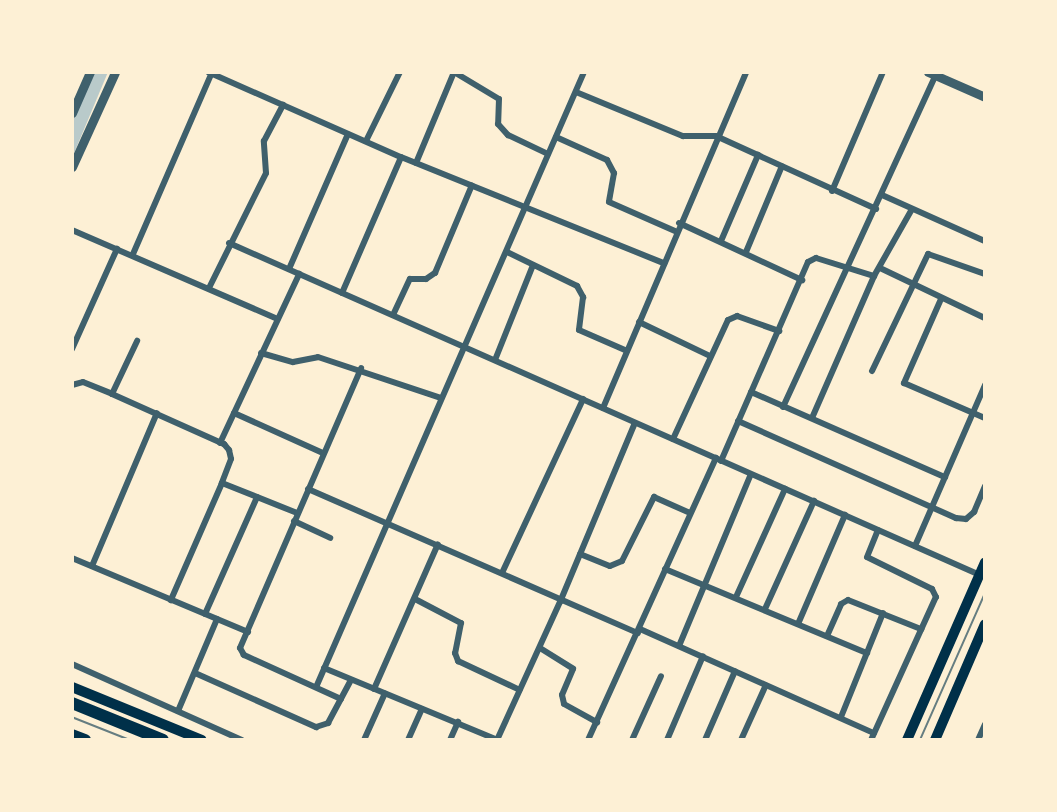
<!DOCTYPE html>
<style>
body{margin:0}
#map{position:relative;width:1057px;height:812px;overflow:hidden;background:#fdf0d5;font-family:Raleway,sans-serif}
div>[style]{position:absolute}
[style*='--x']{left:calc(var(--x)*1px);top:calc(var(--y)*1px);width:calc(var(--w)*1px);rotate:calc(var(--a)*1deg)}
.green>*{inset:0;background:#b9caca}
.minor>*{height:6px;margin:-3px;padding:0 3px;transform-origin:3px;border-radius:3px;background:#3f606c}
.tertiary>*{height:9px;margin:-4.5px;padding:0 4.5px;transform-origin:4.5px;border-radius:4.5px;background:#3f606c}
.primary>*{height:10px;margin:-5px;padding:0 5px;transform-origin:5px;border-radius:5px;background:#003049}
.trunk>*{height:12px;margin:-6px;padding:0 6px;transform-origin:6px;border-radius:6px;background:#003049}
.tram>*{height:1.5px;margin:-0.75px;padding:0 0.75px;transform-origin:0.75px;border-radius:0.75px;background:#657d81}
span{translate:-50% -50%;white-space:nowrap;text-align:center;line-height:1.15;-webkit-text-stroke:4.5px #fdf0d5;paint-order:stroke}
.frame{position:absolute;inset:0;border:74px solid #fdf0d5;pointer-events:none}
</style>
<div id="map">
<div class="green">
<i style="clip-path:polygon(95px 72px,108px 72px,72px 158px,72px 121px)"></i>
</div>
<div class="minor">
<i style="--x:208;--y:72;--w:211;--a:23.8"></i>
<i style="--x:401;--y:157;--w:284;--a:22"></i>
<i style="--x:454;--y:72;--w:52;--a:31"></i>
<i style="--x:499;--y:99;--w:25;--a:92"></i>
<i style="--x:498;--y:124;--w:15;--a:48"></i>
<i style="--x:508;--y:135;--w:44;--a:25.4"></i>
<i style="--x:576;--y:92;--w:116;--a:22.4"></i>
<i style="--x:683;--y:136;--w:33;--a:0"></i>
<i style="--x:716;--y:136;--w:176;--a:24.5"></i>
<i style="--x:556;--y:137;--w:56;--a:24.3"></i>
<i style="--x:607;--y:160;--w:15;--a:62"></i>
<i style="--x:614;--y:173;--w:29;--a:100"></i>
<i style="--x:609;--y:202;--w:72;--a:23.7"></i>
<i style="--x:366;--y:141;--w:77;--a:-63.8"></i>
<i style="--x:416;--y:163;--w:99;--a:-67.3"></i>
<i style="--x:832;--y:191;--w:129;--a:-66.8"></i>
<i style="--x:882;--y:195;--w:113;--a:24.1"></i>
<i style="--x:679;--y:223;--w:136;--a:24.9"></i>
<i style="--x:72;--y:230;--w:224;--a:23.4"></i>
<i style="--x:721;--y:241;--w:94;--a:-66.7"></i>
<i style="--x:229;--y:243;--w:821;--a:23.85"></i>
<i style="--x:507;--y:252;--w:78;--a:25.9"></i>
<i style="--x:577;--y:286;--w:13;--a:61"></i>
<i style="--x:583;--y:297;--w:33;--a:97"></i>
<i style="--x:579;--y:330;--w:52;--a:23.6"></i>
<i style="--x:746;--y:252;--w:93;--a:-67.3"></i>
<i style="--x:133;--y:254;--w:198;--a:-66.5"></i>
<i style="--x:880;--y:268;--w:116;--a:25.5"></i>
<i style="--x:289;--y:269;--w:147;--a:-66.4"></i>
<i style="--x:209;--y:288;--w:128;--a:-63.6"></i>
<i style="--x:266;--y:173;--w:32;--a:-94"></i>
<i style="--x:264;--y:141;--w:41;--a:-62.2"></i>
<i style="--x:342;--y:293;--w:148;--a:-66.5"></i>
<i style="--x:941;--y:299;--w:92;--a:113.8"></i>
<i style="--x:904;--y:383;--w:88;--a:23.4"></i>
<i style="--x:393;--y:315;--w:40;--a:-65"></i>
<i style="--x:410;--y:279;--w:16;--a:0"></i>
<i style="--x:426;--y:279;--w:11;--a:-34"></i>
<i style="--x:435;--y:273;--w:95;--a:-67.2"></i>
<i style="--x:639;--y:322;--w:79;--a:25.6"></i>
<i style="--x:72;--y:349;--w:110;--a:-65.8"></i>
<i style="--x:261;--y:353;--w:33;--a:16"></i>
<i style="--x:293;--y:362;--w:25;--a:-11"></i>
<i style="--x:318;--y:357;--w:130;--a:18.4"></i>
<i style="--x:495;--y:360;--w:102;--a:-68.2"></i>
<i style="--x:872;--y:371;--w:130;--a:-64.4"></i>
<i style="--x:928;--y:254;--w:60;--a:19.3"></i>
<i style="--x:72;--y:385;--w:11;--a:-15"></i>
<i style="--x:83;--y:382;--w:31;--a:22"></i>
<i style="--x:112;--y:394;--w:123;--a:24.1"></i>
<i style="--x:224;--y:444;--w:8;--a:50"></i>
<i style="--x:229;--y:450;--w:9;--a:77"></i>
<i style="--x:231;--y:459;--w:26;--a:111"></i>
<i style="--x:222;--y:483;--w:128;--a:113.6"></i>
<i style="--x:751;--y:392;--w:212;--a:23.7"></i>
<i style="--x:112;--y:394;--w:59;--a:-64.7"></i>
<i style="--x:783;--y:407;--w:366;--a:-65.3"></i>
<i style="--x:603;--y:408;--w:365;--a:-66.9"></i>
<i style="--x:234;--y:413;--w:98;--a:24.2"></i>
<i style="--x:812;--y:418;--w:155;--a:-66.4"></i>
<i style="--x:874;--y:276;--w:77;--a:-60.4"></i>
<i style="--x:738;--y:421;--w:239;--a:24"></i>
<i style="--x:956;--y:518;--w:10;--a:6"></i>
<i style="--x:966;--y:519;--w:11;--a:-41"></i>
<i style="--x:974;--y:512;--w:28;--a:-67"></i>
<i style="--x:673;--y:439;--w:131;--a:-65.2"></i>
<i style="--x:728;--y:320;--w:10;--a:-24"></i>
<i style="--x:737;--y:316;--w:45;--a:19.7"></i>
<i style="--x:220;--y:443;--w:187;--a:-64.9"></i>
<i style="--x:721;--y:461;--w:217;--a:-66.4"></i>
<i style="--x:808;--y:262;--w:9;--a:-27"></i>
<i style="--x:816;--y:258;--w:61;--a:17.2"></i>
<i style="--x:222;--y:483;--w:81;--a:21.8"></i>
<i style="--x:308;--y:489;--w:360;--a:23.6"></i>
<i style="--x:294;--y:521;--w:40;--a:25"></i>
<i style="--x:915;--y:546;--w:176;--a:-66.5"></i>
<i style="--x:580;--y:554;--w:32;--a:22"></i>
<i style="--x:610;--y:566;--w:13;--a:-23"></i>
<i style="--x:622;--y:561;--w:72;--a:-63.4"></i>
<i style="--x:654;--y:497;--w:39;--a:24"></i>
<i style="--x:72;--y:558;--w:191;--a:22.8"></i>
<i style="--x:92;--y:566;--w:166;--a:-67"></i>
<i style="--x:665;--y:569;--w:219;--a:22.6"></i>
<i style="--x:502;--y:573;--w:192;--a:-65"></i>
<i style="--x:736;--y:597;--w:119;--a:-65.6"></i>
<i style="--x:415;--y:599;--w:52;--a:27.6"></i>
<i style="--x:461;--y:623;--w:31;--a:101"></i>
<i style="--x:455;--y:653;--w:9;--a:69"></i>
<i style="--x:458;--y:661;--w:68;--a:25.1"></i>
<i style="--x:765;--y:609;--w:119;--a:-65.6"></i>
<i style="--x:205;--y:614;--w:128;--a:-66"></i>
<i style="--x:798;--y:624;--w:119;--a:-66.7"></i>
<i style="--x:640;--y:629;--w:256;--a:24"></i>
<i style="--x:827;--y:636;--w:35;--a:-66"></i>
<i style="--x:841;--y:604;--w:8;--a:-30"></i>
<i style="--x:848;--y:600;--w:79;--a:21.7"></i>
<i style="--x:679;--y:646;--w:186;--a:-67.3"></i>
<i style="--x:540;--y:648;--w:39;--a:32"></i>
<i style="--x:573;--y:669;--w:28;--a:113"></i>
<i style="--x:562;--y:695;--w:9;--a:77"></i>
<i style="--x:564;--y:704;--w:38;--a:29"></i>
<i style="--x:72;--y:664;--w:186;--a:24.1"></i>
<i style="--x:324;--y:668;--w:188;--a:22.5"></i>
<i style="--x:195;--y:673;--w:133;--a:24.1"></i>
<i style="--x:316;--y:727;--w:13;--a:-18"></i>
<i style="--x:328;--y:723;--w:49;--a:-61.9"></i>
<i style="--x:317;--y:685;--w:669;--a:-66.46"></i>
<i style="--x:374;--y:689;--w:158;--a:-66.2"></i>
<i style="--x:341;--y:699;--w:107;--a:-155.6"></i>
<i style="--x:244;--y:655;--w:8;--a:-120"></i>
<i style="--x:240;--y:648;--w:305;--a:-66.6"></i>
<i style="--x:178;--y:711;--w:100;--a:-67"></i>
<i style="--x:841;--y:717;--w:112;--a:-68"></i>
<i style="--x:364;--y:740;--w:51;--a:-65.9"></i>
<i style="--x:408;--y:740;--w:34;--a:-66"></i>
<i style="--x:450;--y:740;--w:20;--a:-66"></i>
<i style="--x:497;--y:740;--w:152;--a:-65.5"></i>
<i style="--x:560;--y:602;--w:194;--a:-67.3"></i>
<i style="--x:588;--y:740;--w:310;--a:-65.6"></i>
<i style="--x:632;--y:740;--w:70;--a:-65.6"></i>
<i style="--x:667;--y:740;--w:91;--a:-66.8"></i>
<i style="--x:705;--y:740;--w:75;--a:-66.5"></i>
<i style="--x:741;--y:740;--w:60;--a:-65.6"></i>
<i style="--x:871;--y:740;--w:157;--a:-65.6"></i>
<i style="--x:936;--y:597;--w:9;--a:-117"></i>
<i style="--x:932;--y:589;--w:72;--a:-153.8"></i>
<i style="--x:867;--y:557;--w:29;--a:-68"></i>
<i style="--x:978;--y:740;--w:17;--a:-66"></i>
</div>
<div class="tertiary">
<i style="--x:928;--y:72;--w:62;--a:23.7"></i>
<i style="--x:72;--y:113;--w:45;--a:-66.3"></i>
<i style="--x:72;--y:167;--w:104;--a:-65.6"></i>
</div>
<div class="primary">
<i style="--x:72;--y:687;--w:140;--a:22.2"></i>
<i style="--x:907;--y:740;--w:194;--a:-66.3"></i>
<i style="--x:935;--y:740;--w:126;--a:-66.7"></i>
</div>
<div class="trunk">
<i style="--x:72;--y:703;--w:98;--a:22.1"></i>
<i style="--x:72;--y:735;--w:14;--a:21"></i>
</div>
<div class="tram">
<i style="--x:72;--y:717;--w:62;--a:21.6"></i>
<i style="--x:920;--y:740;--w:161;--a:-66.1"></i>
</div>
<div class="frame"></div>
</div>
